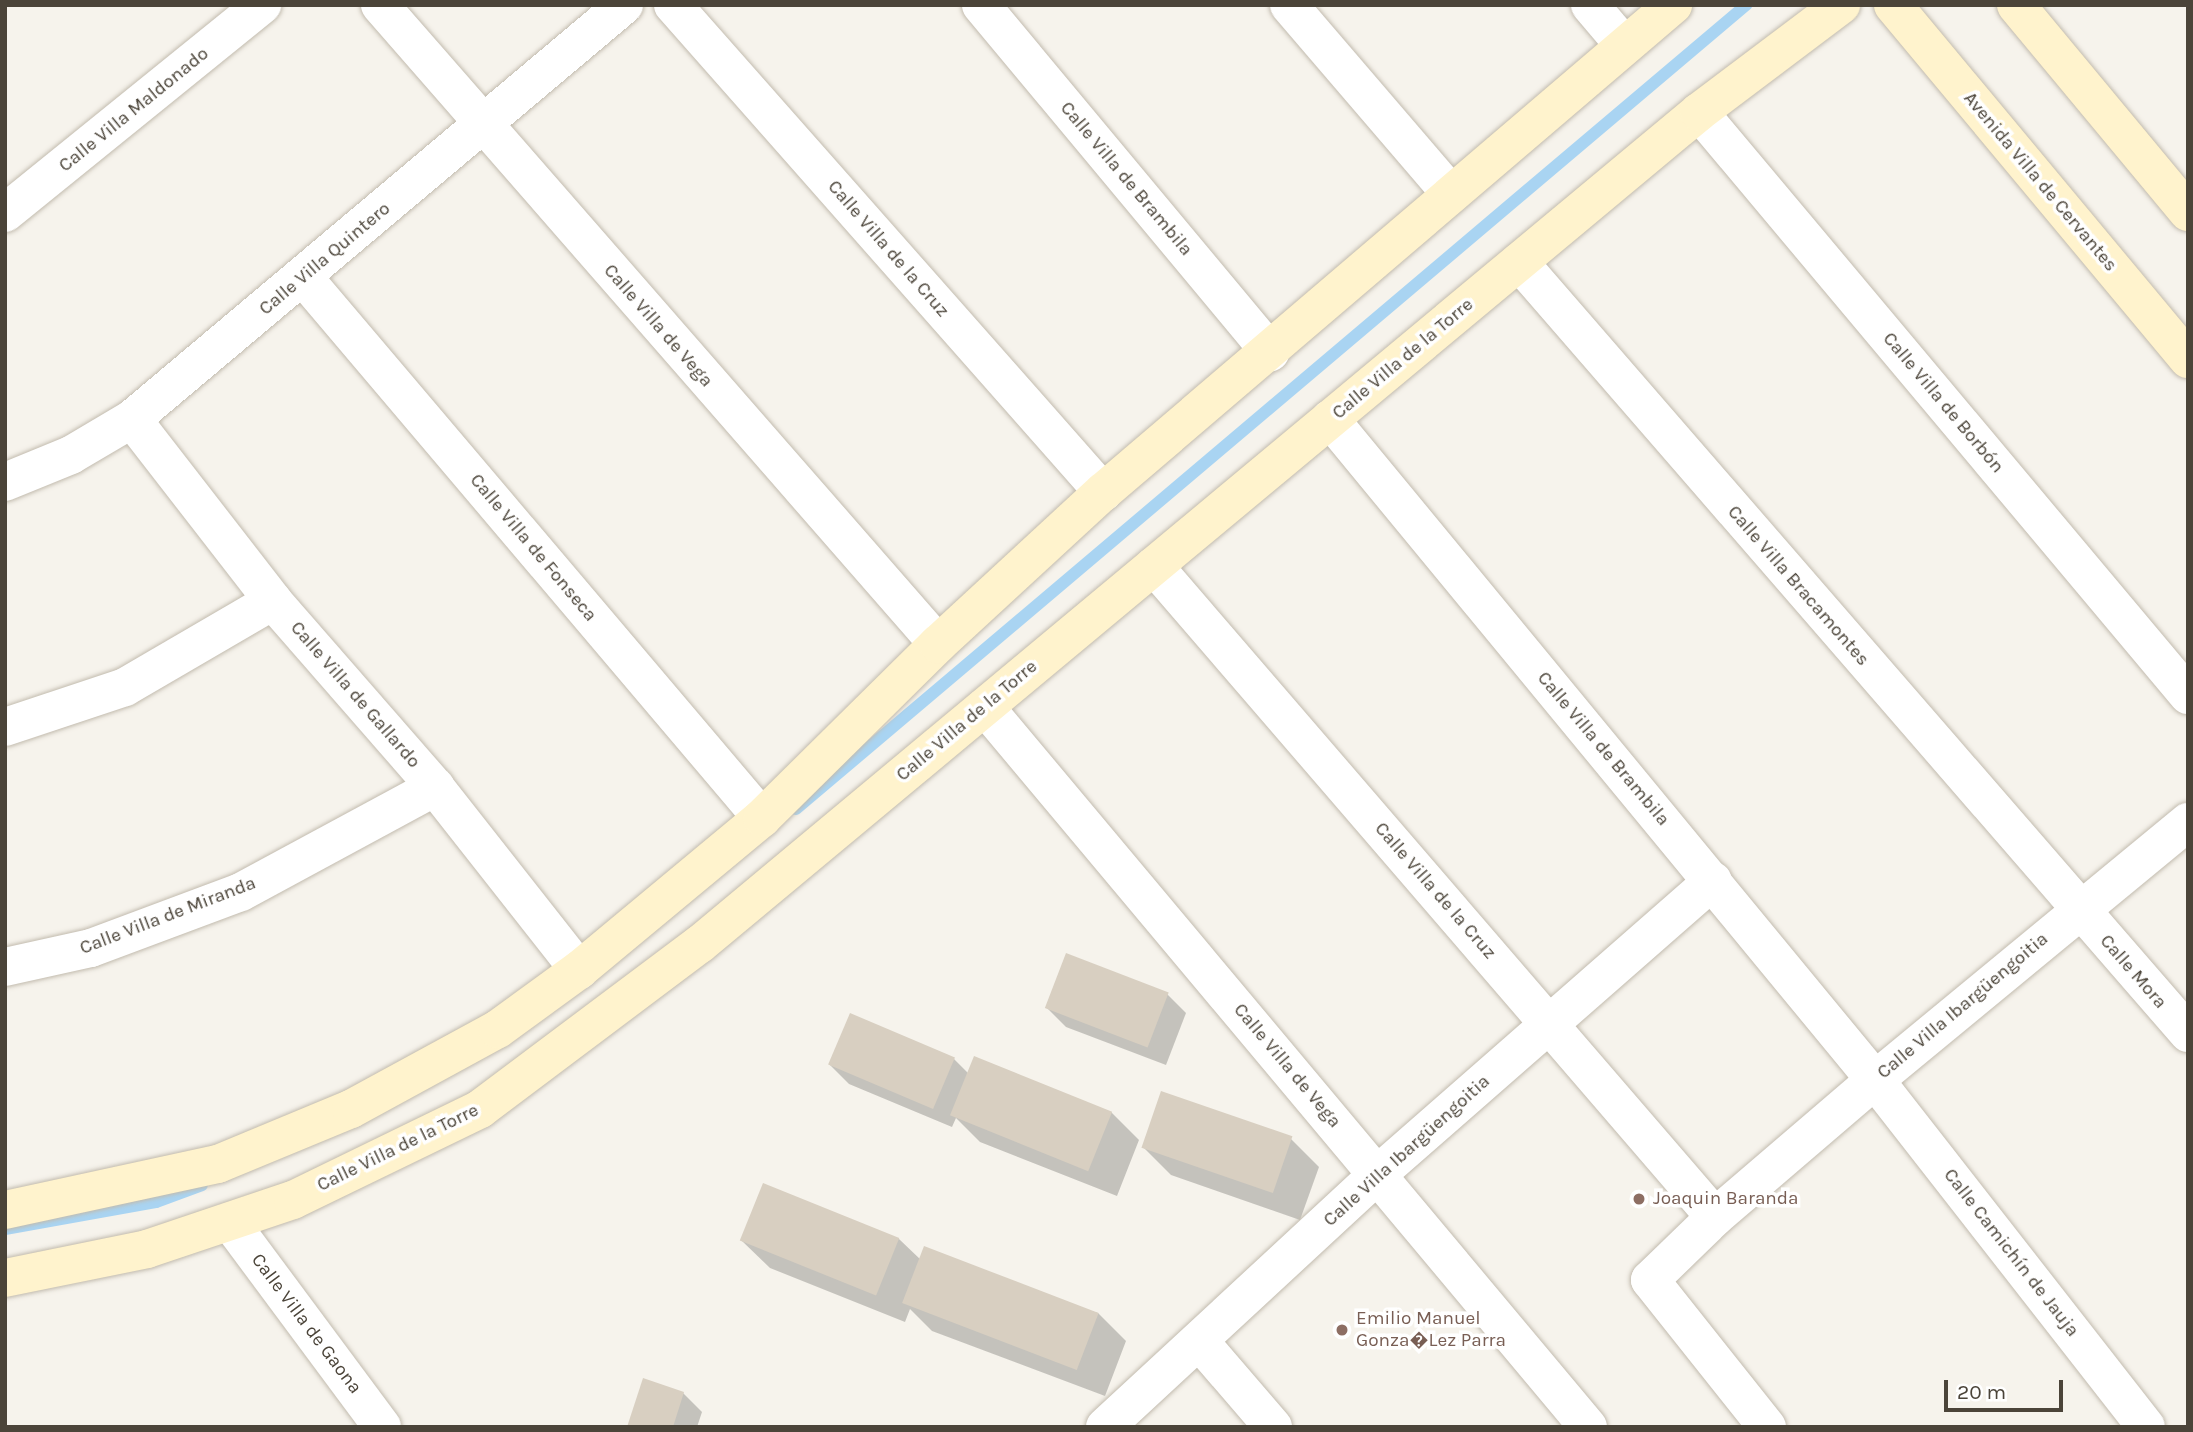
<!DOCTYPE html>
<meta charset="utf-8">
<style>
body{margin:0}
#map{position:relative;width:2193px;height:1432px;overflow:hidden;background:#f6f3ec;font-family:Karla,sans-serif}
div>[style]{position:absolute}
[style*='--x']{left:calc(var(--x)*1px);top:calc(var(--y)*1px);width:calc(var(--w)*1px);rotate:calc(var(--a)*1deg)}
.shadow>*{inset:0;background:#0003}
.stream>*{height:12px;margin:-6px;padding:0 6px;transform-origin:6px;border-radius:6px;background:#a9d4f2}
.building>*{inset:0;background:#d8cfc1;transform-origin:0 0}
.roads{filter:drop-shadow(0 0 2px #c2bbae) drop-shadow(0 0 2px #c2bbae)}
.street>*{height:38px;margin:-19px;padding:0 19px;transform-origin:19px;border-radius:19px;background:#fff}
.secondary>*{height:38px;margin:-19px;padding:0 19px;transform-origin:19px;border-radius:19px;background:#fff3cd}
.dots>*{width:19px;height:19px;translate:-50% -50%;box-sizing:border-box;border:4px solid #fff;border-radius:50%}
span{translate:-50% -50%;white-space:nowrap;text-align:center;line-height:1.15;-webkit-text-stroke:7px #fff;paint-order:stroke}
.street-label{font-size:19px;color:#4b4439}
.education-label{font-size:19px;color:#785e54}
.left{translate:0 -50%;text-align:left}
.frame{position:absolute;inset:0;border:7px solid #4b4439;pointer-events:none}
.scale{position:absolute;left:1944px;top:1380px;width:119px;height:32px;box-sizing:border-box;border:4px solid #4b4439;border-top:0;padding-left:9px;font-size:21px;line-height:24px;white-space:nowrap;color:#4b4439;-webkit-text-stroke:5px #fff;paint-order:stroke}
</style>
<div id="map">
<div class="shadow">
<i style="clip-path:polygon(1167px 994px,1186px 1013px,1166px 1065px,1066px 1027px,1047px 1008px)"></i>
<i style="clip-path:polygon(954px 1059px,969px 1074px,1111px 1112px,1139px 1140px,1117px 1196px,980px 1142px,956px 1118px,952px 1127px,849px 1084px,830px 1065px)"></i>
<i style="clip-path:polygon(1291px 1139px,1319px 1167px,1300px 1220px,1171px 1175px,1143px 1147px)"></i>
<i style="clip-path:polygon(764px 1185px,899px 1239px,921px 1260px,1098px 1313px,1126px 1341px,1105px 1396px,932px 1331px,910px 1309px,905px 1322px,770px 1268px,742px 1241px)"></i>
<i style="clip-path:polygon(683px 1393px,702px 1412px,697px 1427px,629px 1427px)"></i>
</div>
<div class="stream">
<i style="--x:796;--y:809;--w:1245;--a:-40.24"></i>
<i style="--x:5;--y:1229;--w:153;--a:-10.1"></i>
<i style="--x:156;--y:1202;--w:49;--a:-20.3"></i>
</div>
<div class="building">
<i style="left:1066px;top:953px;width:110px;height:59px;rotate:21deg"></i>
<i style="left:850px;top:1013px;width:114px;height:56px;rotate:23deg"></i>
<i style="left:974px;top:1056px;width:149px;height:64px;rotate:22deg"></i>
<i style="left:1161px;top:1091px;width:139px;height:60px;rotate:19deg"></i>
<i style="left:763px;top:1183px;width:147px;height:62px;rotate:22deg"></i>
<i style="left:924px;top:1246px;width:187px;height:61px;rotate:21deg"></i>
<i style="clip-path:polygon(643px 1378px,684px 1392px,673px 1427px,627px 1427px)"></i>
</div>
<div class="roads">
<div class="street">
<i style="--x:380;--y:5;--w:848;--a:48.87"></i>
<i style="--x:673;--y:5;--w:650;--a:48.56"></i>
<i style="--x:981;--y:5;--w:452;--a:50.2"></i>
<i style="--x:1289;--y:5;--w:249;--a:49.4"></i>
<i style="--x:1590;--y:5;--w:52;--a:49.6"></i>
<i style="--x:1699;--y:112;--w:761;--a:50.01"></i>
<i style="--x:5;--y:213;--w:331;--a:-39"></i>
<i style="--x:1519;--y:262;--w:1021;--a:49.05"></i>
<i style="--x:304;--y:278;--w:708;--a:49.7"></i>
<i style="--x:132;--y:419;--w:230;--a:52.2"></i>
<i style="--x:273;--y:601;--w:247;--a:48.9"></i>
<i style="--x:435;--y:787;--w:233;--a:51.8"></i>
<i style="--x:1330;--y:419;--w:857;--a:50.49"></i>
<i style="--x:1875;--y:1080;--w:440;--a:52"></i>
<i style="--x:5;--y:482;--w:71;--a:-22.2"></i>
<i style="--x:71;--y:455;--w:71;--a:-30.5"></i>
<i style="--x:132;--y:419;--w:643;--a:-40.08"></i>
<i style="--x:1154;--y:566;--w:859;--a:49.25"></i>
<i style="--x:985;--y:707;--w:939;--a:50.05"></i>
<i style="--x:5;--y:727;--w:126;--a:-18.4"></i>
<i style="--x:125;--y:687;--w:171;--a:-30.2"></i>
<i style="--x:5;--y:967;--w:88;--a:-12.5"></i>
<i style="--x:91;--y:948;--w:160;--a:-20.5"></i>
<i style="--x:241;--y:892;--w:221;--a:-28.4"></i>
<i style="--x:230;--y:1222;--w:255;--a:53.4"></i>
<i style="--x:1200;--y:1342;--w:112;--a:49.3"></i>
<i style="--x:1105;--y:1427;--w:372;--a:-42.8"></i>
<i style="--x:1378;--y:1174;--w:445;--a:-41.2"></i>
<i style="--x:1767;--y:1427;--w:188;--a:-128.5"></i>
<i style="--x:1650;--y:1280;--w:91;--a:-44.1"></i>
<i style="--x:1715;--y:1217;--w:211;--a:-40.6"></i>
<i style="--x:1875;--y:1080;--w:406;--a:-39.5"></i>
</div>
<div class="secondary">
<i style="--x:1893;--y:5;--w:461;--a:50.2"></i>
<i style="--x:2016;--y:5;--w:269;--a:50.3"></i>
<i style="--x:5;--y:1210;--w:218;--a:-12.2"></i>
<i style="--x:218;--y:1164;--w:144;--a:-22.5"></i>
<i style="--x:351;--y:1109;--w:167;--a:-28.6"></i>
<i style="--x:498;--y:1029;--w:100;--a:-36.1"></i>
<i style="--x:579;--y:970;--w:238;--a:-39.7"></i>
<i style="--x:762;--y:818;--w:247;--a:-44.7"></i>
<i style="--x:938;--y:644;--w:224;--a:-42.7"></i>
<i style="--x:1103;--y:492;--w:750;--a:-40.51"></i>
<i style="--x:5;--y:1278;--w:145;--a:-11.5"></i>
<i style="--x:147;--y:1249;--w:154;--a:-18.6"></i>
<i style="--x:293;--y:1200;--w:208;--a:-25.9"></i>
<i style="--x:480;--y:1109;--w:275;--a:-36.9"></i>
<i style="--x:700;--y:944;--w:1300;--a:-39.79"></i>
<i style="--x:1699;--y:112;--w:178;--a:-37"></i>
</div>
</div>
<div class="dots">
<i style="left:1639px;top:1199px;background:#8d6e63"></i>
<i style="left:1342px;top:1330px;background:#8d6e63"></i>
</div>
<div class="street-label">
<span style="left:134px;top:110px;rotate:-39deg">Calle Villa Maldonado</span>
<span style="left:1126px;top:179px;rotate:50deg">Calle Villa de Brambila</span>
<span style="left:2040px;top:182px;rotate:50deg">Avenida Villa de Cervantes</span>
<span style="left:888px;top:249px;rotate:49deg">Calle Villa de la Cruz</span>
<span style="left:325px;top:259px;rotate:-40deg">Calle Villa Quintero</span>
<span style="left:658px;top:326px;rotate:49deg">Calle Villa de Vega</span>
<span style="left:1403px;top:359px;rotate:-40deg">Calle Villa de la Torre</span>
<span style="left:1943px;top:403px;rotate:50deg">Calle Villa de Borbón</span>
<span style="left:533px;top:548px;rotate:50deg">Calle Villa de Fonseca</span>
<span style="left:1798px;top:586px;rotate:49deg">Calle Villa Bracamontes</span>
<span style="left:355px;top:695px;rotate:49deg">Calle Villa de Gallardo</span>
<span style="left:967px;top:721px;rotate:-40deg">Calle Villa de la Torre</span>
<span style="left:1603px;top:749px;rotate:50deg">Calle Villa de Brambila</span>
<span style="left:1435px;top:891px;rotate:49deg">Calle Villa de la Cruz</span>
<span style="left:168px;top:916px;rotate:-21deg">Calle Villa de Miranda</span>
<span style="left:2133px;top:972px;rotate:49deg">Calle Mora</span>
<span style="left:1963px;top:1006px;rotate:-40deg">Calle Villa Ibargüengoitia</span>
<span style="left:1287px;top:1066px;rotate:50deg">Calle Villa de Vega</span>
<span style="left:398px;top:1148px;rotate:-26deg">Calle Villa de la Torre</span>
<span style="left:1407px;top:1151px;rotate:-42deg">Calle Villa Ibargüengoitia</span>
<span style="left:2011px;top:1253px;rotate:52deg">Calle Camichín de Jauja</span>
<span style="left:306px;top:1324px;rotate:53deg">Calle Villa de Gaona</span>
</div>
<div class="education-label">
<span class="left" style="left:1653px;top:1199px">Joaquin Baranda</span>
<span class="left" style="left:1356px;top:1330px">Emilio Manuel<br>Gonza�Lez Parra</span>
</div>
<div class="frame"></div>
<div class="scale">20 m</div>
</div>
